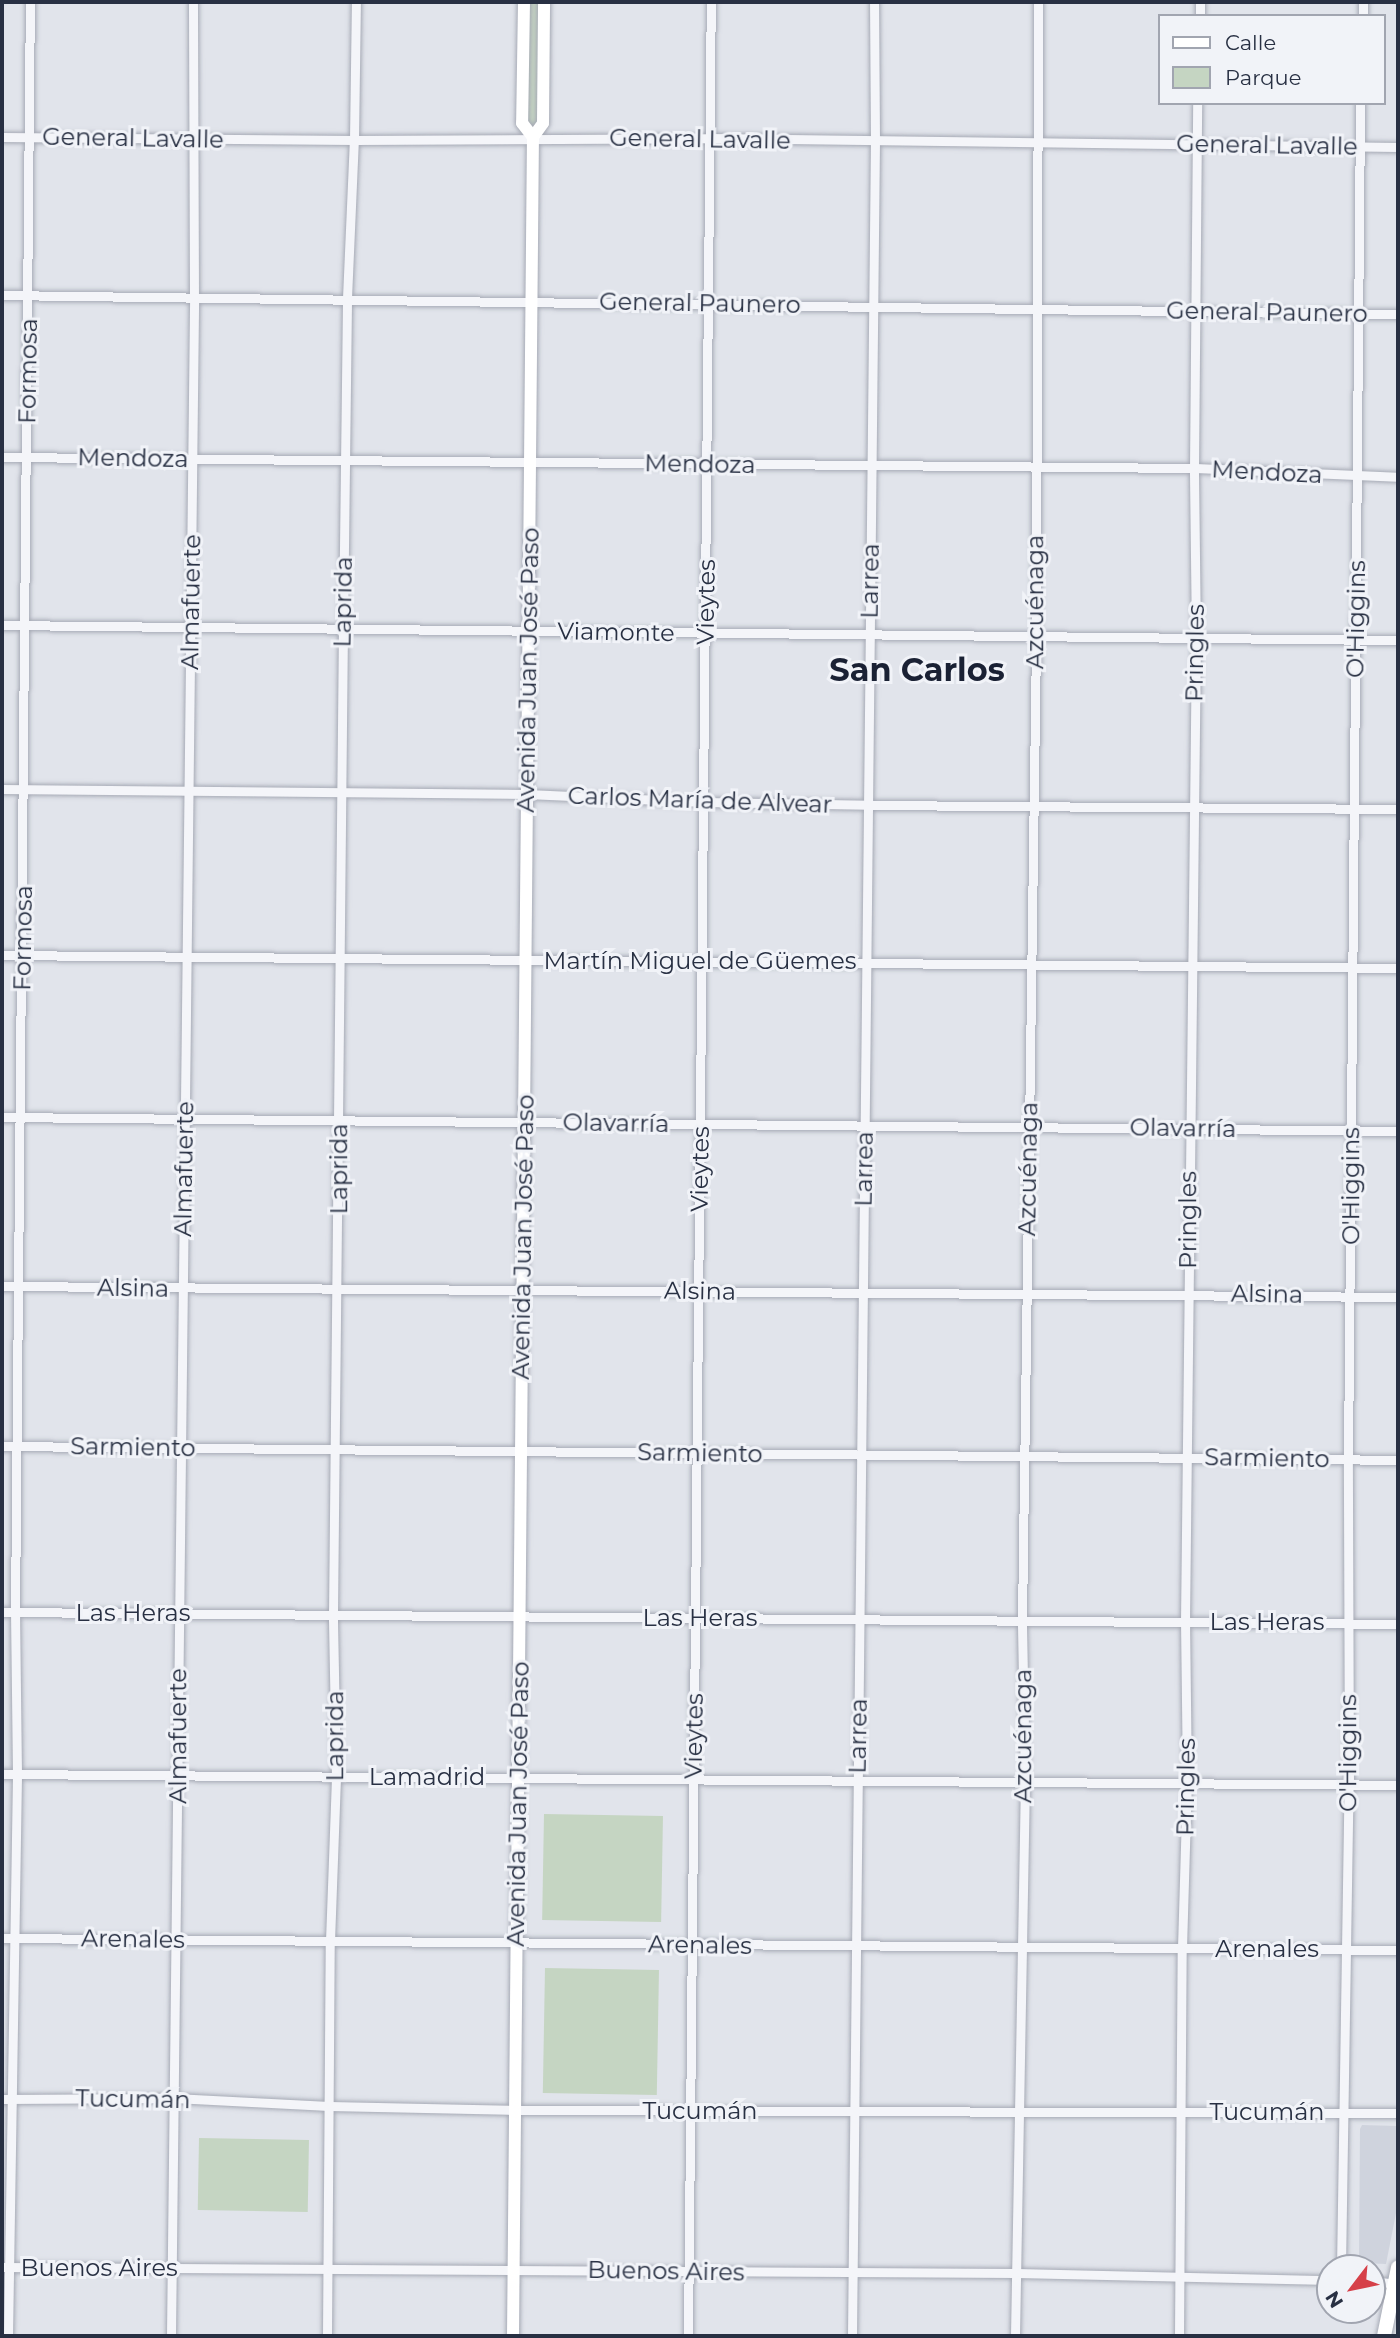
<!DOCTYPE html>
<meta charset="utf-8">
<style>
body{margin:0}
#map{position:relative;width:1400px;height:2338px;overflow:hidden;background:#e1e4eb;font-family:Montserrat,sans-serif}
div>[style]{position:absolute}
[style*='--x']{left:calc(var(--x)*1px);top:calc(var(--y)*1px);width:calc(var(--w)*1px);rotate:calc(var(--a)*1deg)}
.built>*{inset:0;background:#cfd3dd}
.green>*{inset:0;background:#c5d5c2;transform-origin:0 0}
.roads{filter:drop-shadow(0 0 2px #a6aab5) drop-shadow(0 0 2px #a6aab5)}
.street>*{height:9px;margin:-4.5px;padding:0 4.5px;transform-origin:4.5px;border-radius:4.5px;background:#f4f5f9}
.secondary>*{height:12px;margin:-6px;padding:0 6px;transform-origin:6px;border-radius:6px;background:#fff}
.primary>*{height:14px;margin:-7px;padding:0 7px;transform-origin:7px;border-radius:7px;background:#fff}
span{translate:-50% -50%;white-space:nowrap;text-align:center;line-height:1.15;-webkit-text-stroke:6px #f1f3f8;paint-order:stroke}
.street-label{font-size:24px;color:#283043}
.district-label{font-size:32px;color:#1a2134;font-weight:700}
.frame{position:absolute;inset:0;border:4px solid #283043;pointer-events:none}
.legend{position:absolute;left:1158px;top:14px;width:228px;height:91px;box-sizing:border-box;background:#f1f3f8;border:2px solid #a1a5b0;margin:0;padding:9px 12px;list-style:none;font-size:21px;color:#283043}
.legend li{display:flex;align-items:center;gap:14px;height:35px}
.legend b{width:35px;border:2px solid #a1a5b0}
.north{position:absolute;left:1316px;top:2254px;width:70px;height:70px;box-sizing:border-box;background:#f1f3f8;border:2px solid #a1a5b0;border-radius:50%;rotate:238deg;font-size:19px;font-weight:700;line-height:28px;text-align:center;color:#283043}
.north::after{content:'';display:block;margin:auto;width:24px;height:32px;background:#d64049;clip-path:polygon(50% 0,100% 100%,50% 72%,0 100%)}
</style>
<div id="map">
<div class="built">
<i style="clip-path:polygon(1362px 2125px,1398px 2126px,1398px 2203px,1386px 2264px,1362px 2263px,1359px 2260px,1360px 2129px)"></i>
</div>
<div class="green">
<i style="clip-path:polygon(528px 2px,539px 2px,537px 125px,533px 128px,527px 123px)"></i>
<i style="left:544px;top:1814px;width:119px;height:106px;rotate:1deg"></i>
<i style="left:545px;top:1968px;width:114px;height:125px;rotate:1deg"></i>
<i style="left:199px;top:2138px;width:110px;height:72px;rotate:1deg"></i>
</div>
<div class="roads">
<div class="street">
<i style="--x:1200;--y:16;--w:14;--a:-90"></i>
<i style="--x:1363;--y:16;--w:14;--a:-90"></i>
<i style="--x:2;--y:137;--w:352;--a:0.5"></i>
<i style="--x:354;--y:140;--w:356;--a:-0.3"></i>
<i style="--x:710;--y:138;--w:688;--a:0.75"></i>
<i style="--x:2;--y:295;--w:1396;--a:0.78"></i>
<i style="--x:2;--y:457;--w:1192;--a:0.53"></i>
<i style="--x:1194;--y:468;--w:204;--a:2.5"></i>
<i style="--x:2;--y:625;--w:1396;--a:0.62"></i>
<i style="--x:2;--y:789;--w:525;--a:0.55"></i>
<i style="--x:527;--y:794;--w:177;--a:2.6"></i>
<i style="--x:704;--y:802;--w:164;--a:1"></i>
<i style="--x:868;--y:805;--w:530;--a:0.43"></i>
<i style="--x:2;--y:955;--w:1396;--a:0.53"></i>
<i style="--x:2;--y:1117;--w:1396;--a:0.57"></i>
<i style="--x:2;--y:1286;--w:1396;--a:0.45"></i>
<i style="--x:2;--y:1446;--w:1396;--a:0.57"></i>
<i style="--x:2;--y:1612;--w:1396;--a:0.49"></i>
<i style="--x:2;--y:1774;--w:1396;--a:0.45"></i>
<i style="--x:2;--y:1938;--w:1396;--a:0.49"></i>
<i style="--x:2;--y:2099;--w:172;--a:-0.3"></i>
<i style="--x:174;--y:2098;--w:155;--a:3"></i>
<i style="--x:329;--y:2106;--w:186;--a:1.2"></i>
<i style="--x:515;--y:2110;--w:883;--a:0.19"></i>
<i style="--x:2;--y:2267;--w:1014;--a:0.34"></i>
<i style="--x:1016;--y:2273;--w:314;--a:1.3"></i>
<i style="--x:1341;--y:2268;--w:484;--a:-89.1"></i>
<i style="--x:1349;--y:1784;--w:325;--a:-90.2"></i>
<i style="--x:1348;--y:1459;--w:1356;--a:-89.49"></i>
<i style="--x:1372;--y:2281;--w:25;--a:7"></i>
<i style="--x:8;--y:2336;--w:562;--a:-89.08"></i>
<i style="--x:17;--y:1774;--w:162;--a:-90.7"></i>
<i style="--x:15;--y:1612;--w:1610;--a:-89.47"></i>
<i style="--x:171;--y:2336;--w:2039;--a:-89.35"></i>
<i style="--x:194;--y:297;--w:295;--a:-90.2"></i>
<i style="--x:327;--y:2336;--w:395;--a:-89.6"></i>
<i style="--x:330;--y:1941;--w:164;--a:-87.9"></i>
<i style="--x:336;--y:1777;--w:162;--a:-91.1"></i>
<i style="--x:333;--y:1615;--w:986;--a:-89.42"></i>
<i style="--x:343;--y:629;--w:331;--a:-89.3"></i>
<i style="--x:347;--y:298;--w:158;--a:-87.5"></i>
<i style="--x:354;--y:140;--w:138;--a:-89.2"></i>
<i style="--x:688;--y:2336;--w:2334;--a:-89.44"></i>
<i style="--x:852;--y:2336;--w:2195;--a:-89.4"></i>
<i style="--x:875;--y:141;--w:139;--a:-90.4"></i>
<i style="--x:1015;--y:2336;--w:554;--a:-88.97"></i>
<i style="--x:1025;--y:1782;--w:162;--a:-91.1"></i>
<i style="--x:1022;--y:1620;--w:984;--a:-89.18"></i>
<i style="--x:1036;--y:636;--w:634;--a:-89.82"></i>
<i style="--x:1179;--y:2336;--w:388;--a:-89.6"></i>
<i style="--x:1182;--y:1948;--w:165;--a:-88.3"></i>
<i style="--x:1187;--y:1783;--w:161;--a:-90.7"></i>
<i style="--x:1185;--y:1622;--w:984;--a:-89.36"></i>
<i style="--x:1196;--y:638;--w:170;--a:-90.7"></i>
<i style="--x:1194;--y:468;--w:365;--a:-89.5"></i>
</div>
<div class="secondary">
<i style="--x:524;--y:2;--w:121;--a:90.9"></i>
<i style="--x:522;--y:123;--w:18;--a:52"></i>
<i style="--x:513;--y:2336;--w:2199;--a:-89.48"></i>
<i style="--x:533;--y:137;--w:17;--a:-54"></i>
<i style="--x:543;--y:123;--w:121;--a:-89.5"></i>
</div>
<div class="primary">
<i style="--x:1384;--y:2336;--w:70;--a:-78.5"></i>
</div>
</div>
<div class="street-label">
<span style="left:133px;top:138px;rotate:1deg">General Lavalle</span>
<span style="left:700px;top:139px;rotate:1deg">General Lavalle</span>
<span style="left:1267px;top:145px;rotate:1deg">General Lavalle</span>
<span style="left:700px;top:303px;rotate:1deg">General Paunero</span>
<span style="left:1267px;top:312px;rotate:1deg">General Paunero</span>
<span style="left:28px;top:371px;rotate:-89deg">Formosa</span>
<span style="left:133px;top:458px;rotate:1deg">Mendoza</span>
<span style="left:700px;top:464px;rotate:1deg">Mendoza</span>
<span style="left:1267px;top:472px;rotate:3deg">Mendoza</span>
<span style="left:870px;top:581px;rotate:-89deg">Larrea</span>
<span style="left:191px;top:602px;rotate:-89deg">Almafuerte</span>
<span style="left:343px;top:602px;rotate:-89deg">Laprida</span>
<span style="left:706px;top:602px;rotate:-89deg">Vieytes</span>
<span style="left:1035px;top:602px;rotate:-90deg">Azcuénaga</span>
<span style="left:1356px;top:619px;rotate:-89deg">O'Higgins</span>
<span style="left:616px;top:632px;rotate:1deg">Viamonte</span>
<span style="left:1195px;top:653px;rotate:-89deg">Pringles</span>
<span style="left:528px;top:670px;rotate:-89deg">Avenida Juan José Paso</span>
<span style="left:700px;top:800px;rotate:2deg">Carlos María de Alvear</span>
<span style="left:23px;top:938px;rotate:-89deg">Formosa</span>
<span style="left:700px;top:961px">Martín Miguel de Güemes</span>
<span style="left:616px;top:1123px;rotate:1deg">Olavarría</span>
<span style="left:1183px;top:1128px;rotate:1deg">Olavarría</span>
<span style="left:184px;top:1169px;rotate:-89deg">Almafuerte</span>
<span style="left:339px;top:1169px;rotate:-90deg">Laprida</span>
<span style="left:700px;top:1169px;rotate:-89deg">Vieytes</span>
<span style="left:864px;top:1169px;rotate:-89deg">Larrea</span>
<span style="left:1028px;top:1169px;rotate:-89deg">Azcuénaga</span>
<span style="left:1351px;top:1186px;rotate:-90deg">O'Higgins</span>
<span style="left:1188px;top:1220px;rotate:-90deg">Pringles</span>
<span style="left:523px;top:1237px;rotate:-89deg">Avenida Juan José Paso</span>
<span style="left:133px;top:1288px;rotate:1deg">Alsina</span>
<span style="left:700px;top:1291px;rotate:1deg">Alsina</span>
<span style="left:1267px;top:1294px;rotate:1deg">Alsina</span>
<span style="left:133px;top:1447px;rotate:1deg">Sarmiento</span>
<span style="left:700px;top:1453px;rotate:1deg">Sarmiento</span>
<span style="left:1267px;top:1458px;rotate:1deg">Sarmiento</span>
<span style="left:133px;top:1613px">Las Heras</span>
<span style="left:700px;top:1618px">Las Heras</span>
<span style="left:1267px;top:1622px">Las Heras</span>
<span style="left:178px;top:1736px;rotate:-90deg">Almafuerte</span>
<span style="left:335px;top:1736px;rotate:-90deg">Laprida</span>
<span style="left:694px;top:1736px;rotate:-89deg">Vieytes</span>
<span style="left:858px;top:1736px;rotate:-89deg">Larrea</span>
<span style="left:1023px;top:1736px;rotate:-90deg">Azcuénaga</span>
<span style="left:1348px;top:1753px;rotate:-90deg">O'Higgins</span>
<span style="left:427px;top:1777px">Lamadrid</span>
<span style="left:1186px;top:1787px;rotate:-89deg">Pringles</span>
<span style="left:518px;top:1804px;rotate:-89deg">Avenida Juan José Paso</span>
<span style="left:133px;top:1939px;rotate:1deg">Arenales</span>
<span style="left:700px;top:1945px;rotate:1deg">Arenales</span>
<span style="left:1267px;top:1949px">Arenales</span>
<span style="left:133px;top:2099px;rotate:1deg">Tucumán</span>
<span style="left:700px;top:2111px">Tucumán</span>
<span style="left:1267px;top:2112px">Tucumán</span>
<span style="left:99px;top:2268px">Buenos Aires</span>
<span style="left:666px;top:2271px;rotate:1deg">Buenos Aires</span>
</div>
<div class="district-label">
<span style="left:917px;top:670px">San Carlos</span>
</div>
<div class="frame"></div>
<ul class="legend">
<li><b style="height:9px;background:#fff"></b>Calle</li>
<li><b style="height:19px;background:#c5d5c2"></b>Parque</li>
</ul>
<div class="north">N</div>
</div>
